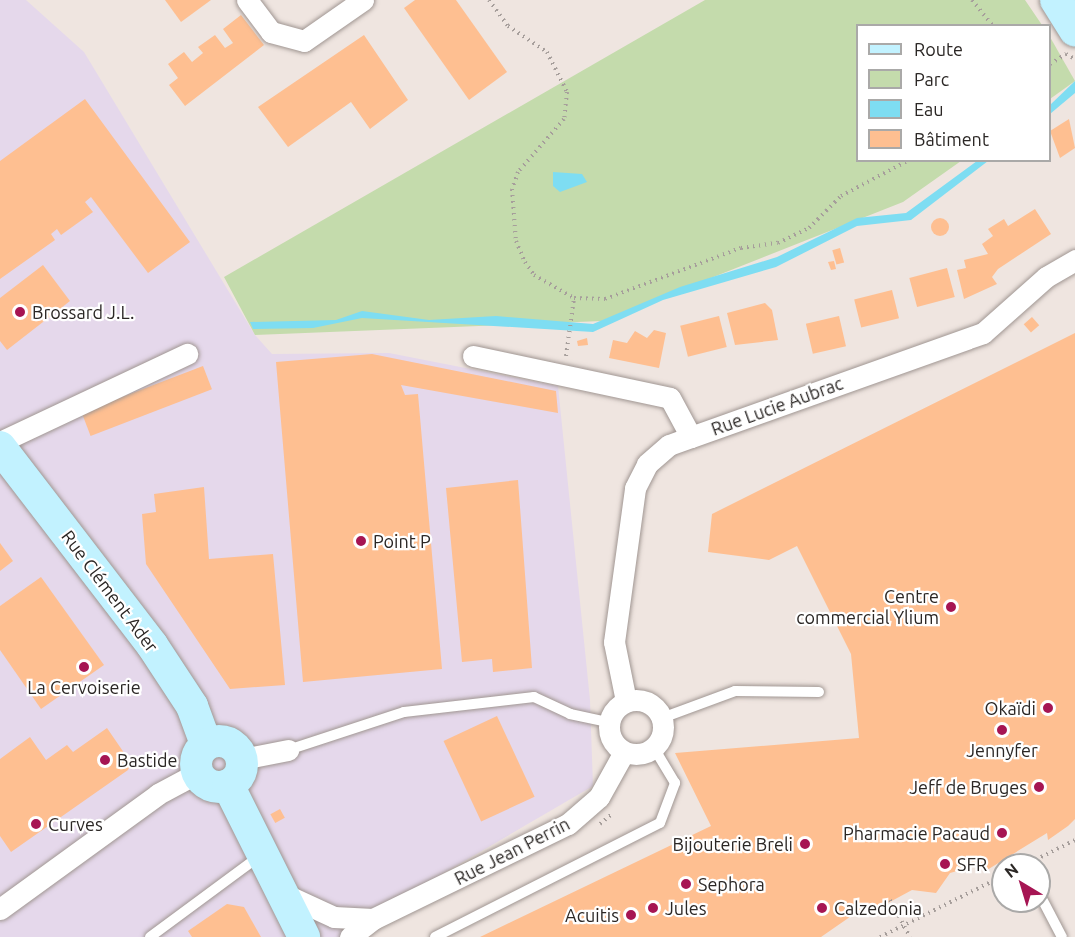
<!DOCTYPE html>
<meta charset="utf-8">
<style>
body{margin:0}
#map{position:relative;width:1075px;height:937px;overflow:hidden;background:#efe5e0;font-family:Ubuntu,sans-serif}
div>[style]{position:absolute}
[style*='--x']{left:calc(var(--x)*1px);top:calc(var(--y)*1px);width:calc(var(--w)*1px);rotate:calc(var(--a)*1deg)}
.industrial>*{inset:0;background:#e5d8eb}
.green>*{inset:0;background:#c4dbac}
.water>*{inset:0;background:#7eddf2}
.building>*{inset:0;background:#febf91;transform-origin:0 0}
.round{border-radius:50%}
.path>*{height:4px;margin-top:-2px;transform-origin:0;background:repeating-linear-gradient(90deg,#a69e9b 0 1.5px,transparent 0 6px)}
.roads{filter:drop-shadow(0 0 2px #a09692) drop-shadow(0 0 2px #a09692)}
.lane>*{height:10px;margin:-5px;padding:0 5px;transform-origin:5px;border-radius:5px;background:#fff}
.street>*{height:21px;margin:-10.5px;padding:0 10.5px;transform-origin:10.5px;border-radius:10.5px;background:#fff}
.street>.ring{margin:-10.5px;padding:0;box-sizing:content-box;background:none;border:21px solid #fff;border-radius:50%}
.secondary>*{height:32px;margin:-16px;padding:0 16px;transform-origin:16px;border-radius:16px;background:#c2f2ff}
.secondary>.ring{margin:-16px;padding:0;box-sizing:content-box;background:none;border:32px solid #c2f2ff;border-radius:50%}
.dots>*{width:16px;height:16px;translate:-50% -50%;box-sizing:border-box;border:3px solid #fff;border-radius:50%}
span{translate:-50% -50%;white-space:nowrap;text-align:center;line-height:1.15;-webkit-text-stroke:4.5px #fff;paint-order:stroke}
.poi-label{font-size:18px;color:#2b2725}
.left{translate:0 -50%;text-align:left}
.right{translate:-100% -50%;text-align:right}
.street-label{font-size:18px;color:#2b2725}
.legend{position:absolute;left:856px;top:24px;width:195px;height:138px;box-sizing:border-box;background:#fff;border:2px solid #aaa9a8;margin:0;padding:8px 10px;list-style:none;font-size:18px;color:#2b2725}
.legend li{display:flex;align-items:center;gap:12px;height:30px}
.legend b{width:30px;border:2px solid #aaa9a8}
.north{position:absolute;left:991px;top:853px;width:60px;height:60px;box-sizing:border-box;background:#fff;border:2px solid #aaa9a8;border-radius:50%;rotate:322deg;font-size:16px;font-weight:700;line-height:24px;text-align:center;color:#2b2725}
.north::after{content:'';display:block;margin:auto;width:21px;height:27px;background:#a61553;clip-path:polygon(50% 0,100% 100%,50% 72%,0 100%)}
</style>
<div id="map">
<div class="industrial">
<i style="clip-path:polygon(0 0,26px 0,84px 52px,255px 335px,272px 354px,389px 353px,558px 386px,590px 700px,593px 786px,353px 926px,358px 937px,0 937px)"></i>
</div>
<div class="green">
<i style="clip-path:polygon(705px 0,1025px 0,1042px 25px,858px 26px,858px 160px,961px 161px,903px 202px,602px 321px,255px 335px,224px 277px)"></i>
<i style="clip-path:polygon(1050px 37px,1075px 81px,1050px 99px)"></i>
</div>
<div class="water">
<i style="clip-path:polygon(1075px 81px,1075px 93px,1050px 114px,1050px 105px)"></i>
<i style="clip-path:polygon(977px 161px,988px 161px,911px 220px,857px 226px,776px 267px,663px 300px,593px 332px,362px 318px,313px 328px,253px 329px,250px 322px,336px 320px,362px 311px,429px 320px,496px 316px,593px 324px,680px 287px,777px 257px,857px 218px,906px 213px)"></i>
<i style="clip-path:polygon(553px 172px,582px 174px,587px 182px,560px 192px,553px 186px)"></i>
</div>
<div class="building">
<i style="clip-path:polygon(165px 0,211px 0,181px 22px)"></i>
<i style="clip-path:polygon(415px 0,456px 0,507px 72px,469px 100px,404px 8px)"></i>
<i style="clip-path:polygon(241px 15px,264px 45px,185px 106px,169px 85px,178px 78px,168px 64px,184px 52px,192px 62px,203px 53px,198px 47px,215px 35px,225px 48px,233px 43px,223px 29px)"></i>
<i style="clip-path:polygon(364px 35px,408px 100px,370px 129px,351px 102px,288px 147px,258px 107px)"></i>
<i style="clip-path:polygon(85px 99px,190px 242px,148px 273px,91px 197px,85px 202px,93px 212px,61px 235px,57px 229px,51px 234px,55px 240px,0 279px,0 161px)"></i>
<i style="clip-path:polygon(1069px 119px,1075px 148px,1060px 158px,1050px 131px)"></i>
<i style="clip-path:polygon(1035px 209px,1051px 234px,998px 269px,992px 277px,997px 284px,964px 299px,957px 270px,966px 268px,964px 260px,988px 254px,982px 244px,993px 236px,988px 229px,1004px 219px,1008px 226px)"></i>
<i class="round" style="left:931px;top:218px;width:18px;height:18px"></i>
<i style="left:840px;top:248px;width:15px;height:8px;rotate:74deg"></i>
<i style="clip-path:polygon(834px 261px,836px 269px,831px 270px,828px 262px)"></i>
<i style="clip-path:polygon(43px 265px,70px 301px,7px 350px,0 341px,0 298px)"></i>
<i style="left:947px;top:268px;width:30px;height:39px;rotate:75deg"></i>
<i style="left:892px;top:290px;width:29px;height:39px;rotate:76deg"></i>
<i style="clip-path:polygon(765px 303px,772px 310px,778px 340px,735px 345px,727px 313px)"></i>
<i style="left:719px;top:316px;width:32px;height:40px;rotate:76deg"></i>
<i style="left:839px;top:316px;width:31px;height:34px;rotate:77deg"></i>
<i style="left:1032px;top:317px;width:11px;height:11px;rotate:49deg"></i>
<i style="clip-path:polygon(654px 330px,666px 333px,659px 368px,609px 358px,613px 340px,627px 343px,635px 331px,647px 338px)"></i>
<i style="clip-path:polygon(1075px 333px,1075px 819px,1068px 826px,1048px 840px,1047px 833px,987px 870px,985px 863px,950px 873px,936px 893px,912px 890px,875px 910px,870px 903px,821px 937px,480px 937px,711px 826px,675px 753px,859px 738px,851px 654px,797px 546px,769px 560px,708px 552px,712px 514px)"></i>
<i style="clip-path:polygon(587px 338px,588px 345px,578px 346px,577px 341px)"></i>
<i style="clip-path:polygon(372px 354px,556px 391px,558px 413px,401px 385px,405px 395px,418px 394px,442px 669px,303px 682px,276px 362px)"></i>
<i style="left:203px;top:366px;width:25px;height:130px;rotate:69deg"></i>
<i style="clip-path:polygon(518px 480px,532px 668px,493px 672px,492px 659px,462px 662px,446px 488px)"></i>
<i style="clip-path:polygon(204px 487px,209px 559px,273px 554px,285px 685px,230px 689px,146px 564px,142px 514px,156px 512px,154px 494px)"></i>
<i style="clip-path:polygon(0 543px,13px 561px,0 571px)"></i>
<i style="clip-path:polygon(41px 577px,104px 665px,41px 709px,0 650px,0 606px)"></i>
<i style="left:497px;top:716px;width:89px;height:59px;rotate:65deg"></i>
<i style="clip-path:polygon(107px 728px,131px 763px,128px 770px,11px 852px,0 836px,0 759px,30px 737px,46px 760px,67px 745px,73px 752px)"></i>
<i style="left:280px;top:809px;width:10px;height:11px;rotate:61deg"></i>
<i style="clip-path:polygon(227px 904px,244px 907px,261px 937px,192px 937px,188px 931px)"></i>
</div>
<div class="path">
<i style="--x:489;--y:0;--w:32;--a:54"></i>
<i style="--x:508;--y:26;--w:47;--a:33.7"></i>
<i style="--x:547;--y:52;--w:45;--a:63.4"></i>
<i style="--x:567;--y:92;--w:27;--a:96"></i>
<i style="--x:564;--y:119;--w:70;--a:131"></i>
<i style="--x:518;--y:172;--w:18;--a:109"></i>
<i style="--x:512;--y:189;--w:52;--a:85.6"></i>
<i style="--x:516;--y:241;--w:23;--a:67"></i>
<i style="--x:525;--y:262;--w:16;--a:55"></i>
<i style="--x:534;--y:275;--w:46;--a:29.9"></i>
<i style="--x:574;--y:298;--w:31;--a:2"></i>
<i style="--x:605;--y:299;--w:145;--a:-20.6"></i>
<i style="--x:741;--y:248;--w:37;--a:-8"></i>
<i style="--x:778;--y:243;--w:34;--a:-26"></i>
<i style="--x:809;--y:228;--w:45;--a:-45"></i>
<i style="--x:841;--y:196;--w:77;--a:-27.9"></i>
<i style="--x:972;--y:0;--w:33;--a:51"></i>
<i style="--x:1050;--y:64;--w:19;--a:-32"></i>
<i style="--x:1066;--y:54;--w:10;--a:29"></i>
<i style="--x:566;--y:356;--w:59;--a:-82.1"></i>
<i style="--x:600;--y:824;--w:16;--a:-40"></i>
<i style="--x:1025;--y:865;--w:56;--a:-26.6"></i>
<i style="--x:890;--y:900;--w:42;--a:61.6"></i>
<i style="--x:880;--y:937;--w:137;--a:-26.4"></i>
</div>
<div class="roads">
<div class="lane">
<i style="--x:662;--y:718;--w:78;--a:-20.3"></i>
<i style="--x:735;--y:691;--w:84;--a:0.7"></i>
<i style="--x:288;--y:750;--w:122;--a:-18.1"></i>
<i style="--x:404;--y:712;--w:131;--a:-6.6"></i>
<i style="--x:534;--y:697;--w:40;--a:25"></i>
<i style="--x:570;--y:714;--w:40;--a:12"></i>
<i style="--x:1040;--y:895;--w:47;--a:62.4"></i>
<i style="--x:150;--y:937;--w:138;--a:-36.5"></i>
<i style="--x:435;--y:937;--w:252;--a:-26.9"></i>
<i style="--x:660;--y:823;--w:43;--a:-69.4"></i>
<i style="--x:675;--y:783;--w:41;--a:-121"></i>
</div>
<div class="street">
<i style="--x:247;--y:0;--w:40;--a:53"></i>
<i style="--x:271;--y:32;--w:34;--a:15"></i>
<i style="--x:304;--y:41;--w:72;--a:-34.8"></i>
<i style="--x:473;--y:356;--w:201;--a:12"></i>
<i style="--x:670;--y:398;--w:44;--a:61.7"></i>
<i style="--x:691;--y:437;--w:310;--a:-19.6"></i>
<i style="--x:983;--y:333;--w:84;--a:-41.6"></i>
<i style="--x:1046;--y:277;--w:34;--a:-30"></i>
<i style="--x:0;--y:442;--w:207;--a:-25.2"></i>
<i class="ring" style="left:609px;top:700px;width:33px;height:33px"></i>
<i style="--x:626;--y:701;--w:60;--a:-101.5"></i>
<i style="--x:614;--y:642;--w:155;--a:-82.2"></i>
<i style="--x:635;--y:488;--w:27;--a:-63"></i>
<i style="--x:647;--y:464;--w:29;--a:-41"></i>
<i style="--x:669;--y:445;--w:23;--a:-20"></i>
<i style="--x:242;--y:759;--w:47;--a:-11.1"></i>
<i style="--x:284;--y:894;--w:55;--a:24.7"></i>
<i style="--x:334;--y:917;--w:39;--a:3"></i>
<i style="--x:0;--y:909;--w:195;--a:-36"></i>
<i style="--x:158;--y:794;--w:44;--a:-28.3"></i>
<i style="--x:350;--y:937;--w:29;--a:-38"></i>
<i style="--x:373;--y:919;--w:217;--a:-26"></i>
<i style="--x:568;--y:824;--w:41;--a:-41.1"></i>
<i style="--x:599;--y:797;--w:51;--a:-60.9"></i>
</div>
<div class="secondary">
<i style="--x:1056;--y:0;--w:36;--a:58"></i>
<i style="--x:0;--y:447;--w:250;--a:52.5"></i>
<i style="--x:152;--y:645;--w:73;--a:56.7"></i>
<i style="--x:192;--y:706;--w:40;--a:69.8"></i>
<i class="ring" style="left:196px;top:741px;width:14px;height:14px"></i>
<i style="--x:228;--y:785;--w:170;--a:63.4"></i>
</div>
</div>
<div class="dots">
<i style="left:20px;top:312px;background:#a61553"></i>
<i style="left:361px;top:541px;background:#a61553"></i>
<i style="left:951px;top:607px;background:#a61553"></i>
<i style="left:84px;top:667px;background:#a61553"></i>
<i style="left:1048px;top:708px;background:#a61553"></i>
<i style="left:1002px;top:730px;background:#a61553"></i>
<i style="left:105px;top:760px;background:#a61553"></i>
<i style="left:1039px;top:787px;background:#a61553"></i>
<i style="left:36px;top:824px;background:#a61553"></i>
<i style="left:1002px;top:833px;background:#a61553"></i>
<i style="left:805px;top:844px;background:#a61553"></i>
<i style="left:945px;top:864px;background:#a61553"></i>
<i style="left:686px;top:884px;background:#a61553"></i>
<i style="left:653px;top:908px;background:#a61553"></i>
<i style="left:822px;top:908px;background:#a61553"></i>
<i style="left:631px;top:915px;background:#a61553"></i>
</div>
<div class="poi-label">
<span class="left" style="left:32px;top:312px">Brossard J.L.</span>
<span class="left" style="left:373px;top:541px">Point P</span>
<span class="right" style="left:939px;top:607px">Centre<br>commercial Ylium</span>
<span style="left:84px;top:687px">La Cervoiserie</span>
<span class="right" style="left:1036px;top:708px">Okaïdi</span>
<span style="left:1002px;top:750px">Jennyfer</span>
<span class="left" style="left:117px;top:760px">Bastide</span>
<span class="right" style="left:1027px;top:787px">Jeff de Bruges</span>
<span class="left" style="left:48px;top:824px">Curves</span>
<span class="right" style="left:990px;top:833px">Pharmacie Pacaud</span>
<span class="right" style="left:793px;top:844px">Bijouterie Breli</span>
<span class="left" style="left:957px;top:864px">SFR</span>
<span class="left" style="left:698px;top:884px">Sephora</span>
<span class="left" style="left:665px;top:908px">Jules</span>
<span class="left" style="left:834px;top:908px">Calzedonia</span>
<span class="right" style="left:619px;top:915px">Acuitis</span>
</div>
<div class="street-label">
<span style="left:777px;top:406px;rotate:-20deg">Rue Lucie Aubrac</span>
<span style="left:110px;top:591px;rotate:53deg">Rue Clément Ader</span>
<span style="left:512px;top:851px;rotate:-27deg">Rue Jean Perrin</span>
</div>
<ul class="legend">
<li><b style="height:8px;background:#c2f2ff"></b>Route</li>
<li><b style="height:16px;background:#c4dbac"></b>Parc</li>
<li><b style="height:16px;background:#7eddf2"></b>Eau</li>
<li><b style="height:16px;background:#febf91"></b>Bâtiment</li>
</ul>
<div class="north">N</div>
</div>
